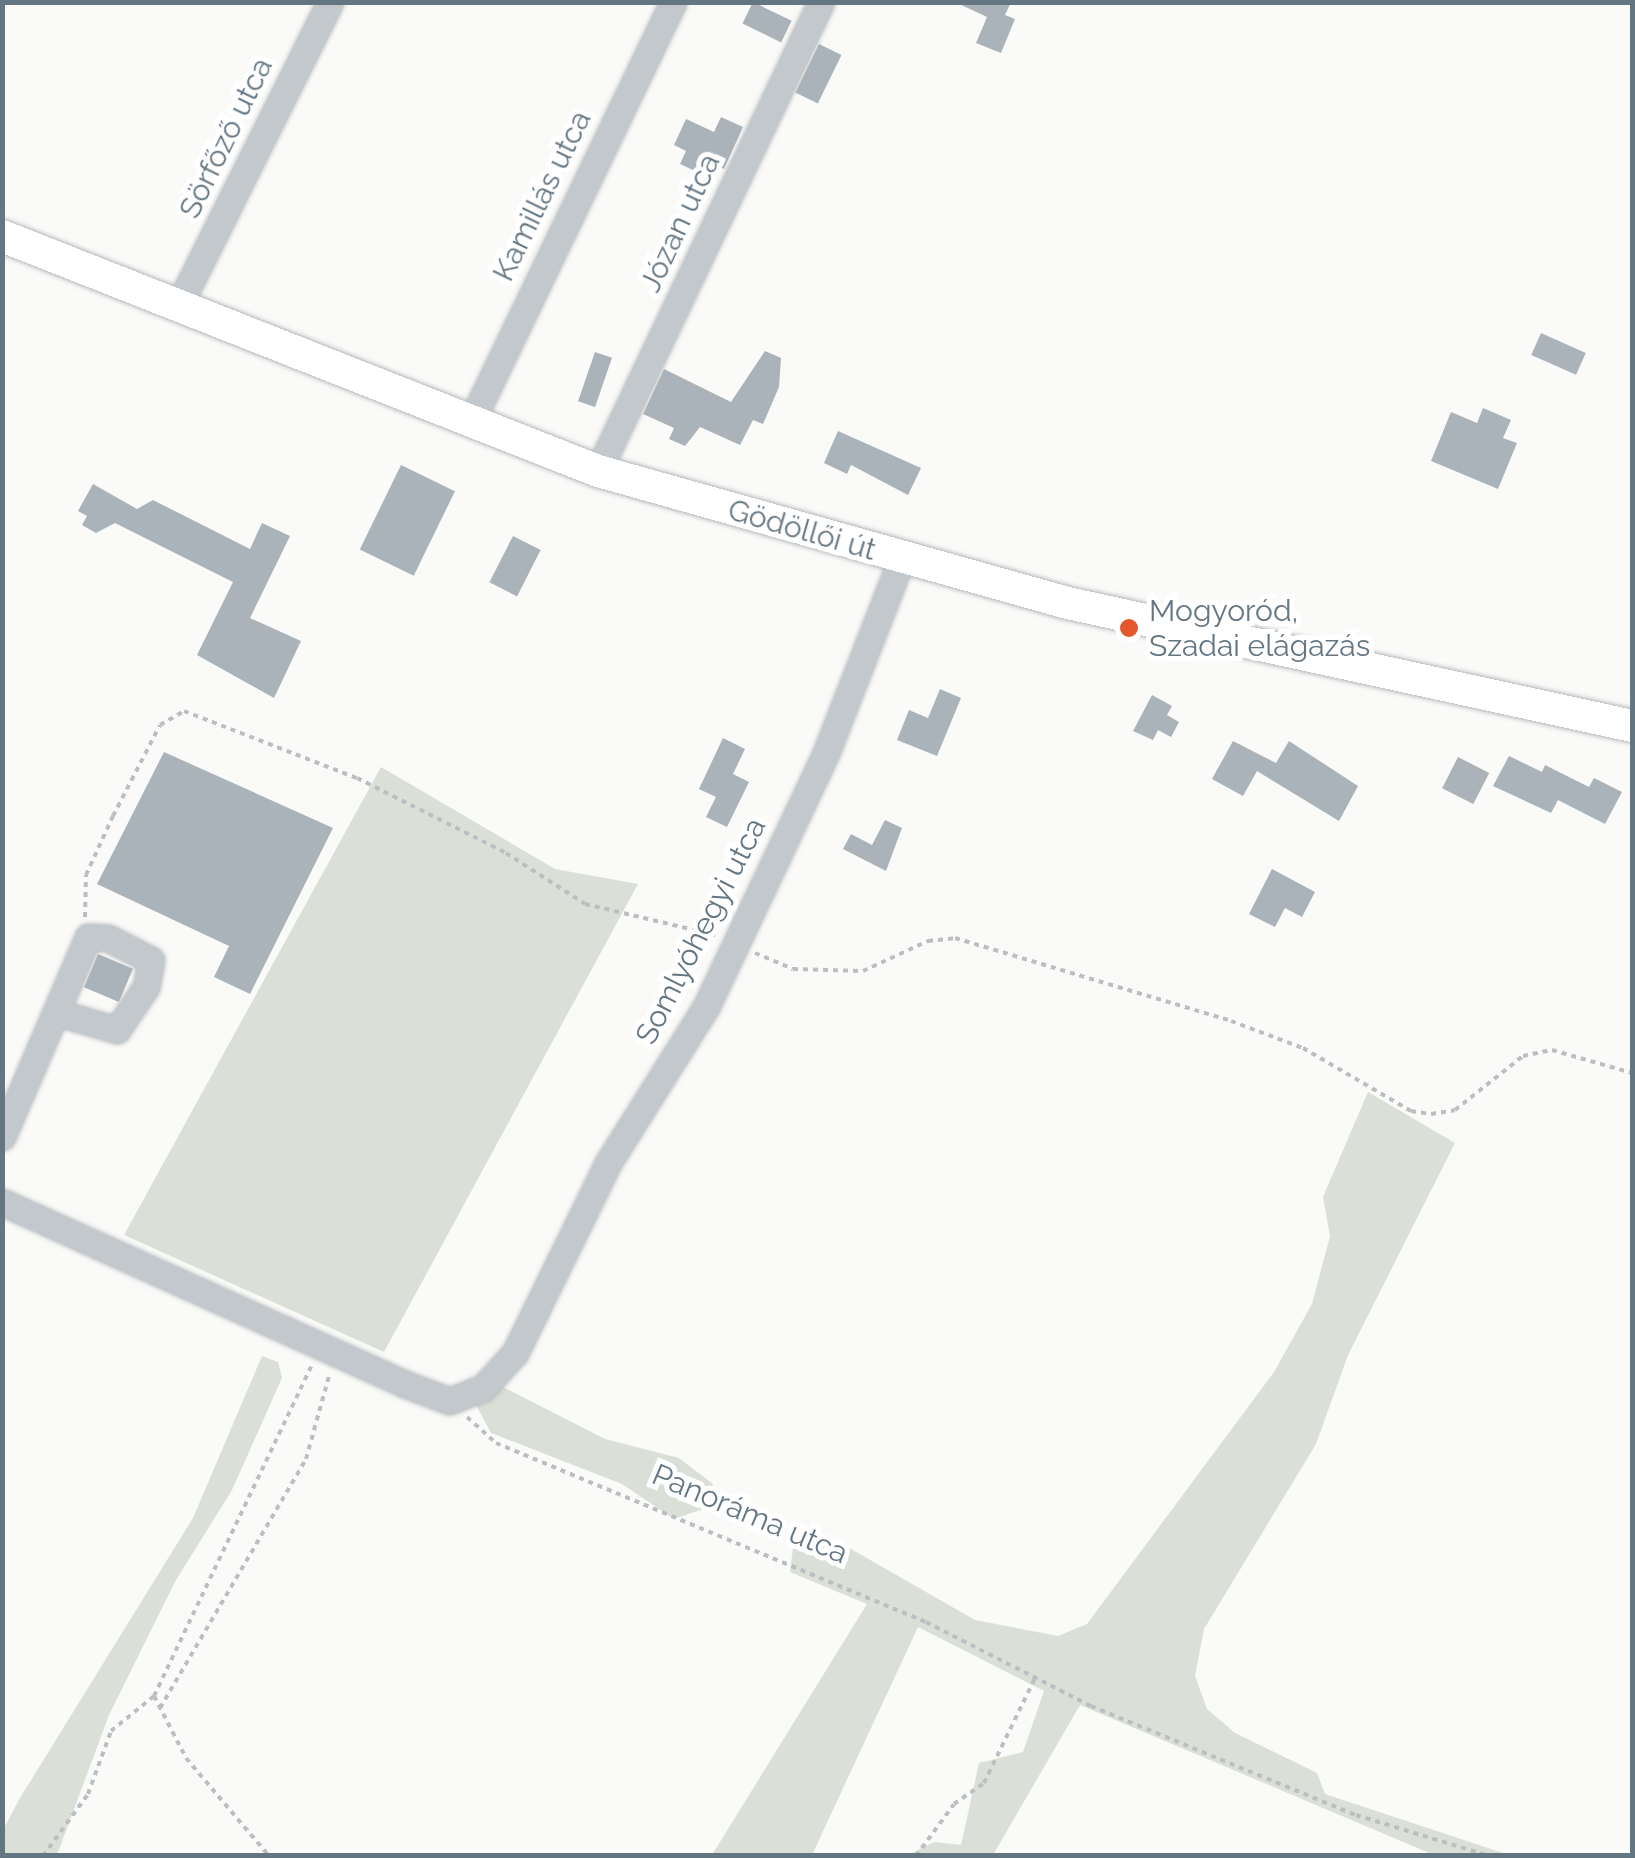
<!DOCTYPE html>
<meta charset="utf-8">
<style>
body{margin:0}
#map{position:relative;width:1635px;height:1858px;overflow:hidden;background:#fafaf8;font-family:Raleway,sans-serif}
div>[style]{position:absolute}
[style*='--x']{left:calc(var(--x)*1px);top:calc(var(--y)*1px);width:calc(var(--w)*1px);rotate:calc(var(--a)*1deg)}
.green>*{inset:0;background:#dadfd7}
.building>*{inset:0;background:#aab3b9;transform-origin:0 0}
.path>*{height:4px;margin-top:-2px;transform-origin:0;background:repeating-linear-gradient(90deg,#bbbfc2 0 5px,transparent 0 10px)}
.roads{filter:drop-shadow(0 0 2px #b5babe) drop-shadow(0 0 2px #b5babe)}
.minor>*{height:25px;margin:-12.5px;padding:0 12.5px;transform-origin:12.5px;border-radius:12.5px;background:#c3c8cc}
.major>*{height:32px;margin:-16px;padding:0 16px;transform-origin:16px;border-radius:16px;background:#fff}
.dots>*{width:28px;height:28px;translate:-50% -50%;box-sizing:border-box;border:5px solid #fff;border-radius:50%}
span{translate:-50% -50%;white-space:nowrap;text-align:center;line-height:1.15;-webkit-text-stroke:10px #fff;paint-order:stroke}
.street-label{font-size:30px;color:#657683}
.poi-label{font-size:30px;color:#657683}
.left{translate:0 -50%;text-align:left}
.frame{position:absolute;inset:0;border:5px solid #657683;pointer-events:none}
</style>
<div id="map">
<div class="green">
<i style="clip-path:polygon(381px 767px,555px 869px,638px 884px,384px 1352px,124px 1235px)"></i>
<i style="clip-path:polygon(1368px 1092px,1455px 1143px,1348px 1355px,1316px 1444px,1204px 1629px,1195px 1676px,1207px 1709px,1235px 1733px,1317px 1773px,1325px 1794px,1509px 1855px,1434px 1855px,1080px 1705px,993px 1855px,908px 1855px,934px 1842px,961px 1845px,979px 1763px,1023px 1752px,1044px 1691px,918px 1627px,812px 1855px,712px 1855px,867px 1604px,790px 1572px,794px 1540px,805px 1531px,837px 1541px,975px 1620px,1058px 1636px,1087px 1624px,1274px 1372px,1312px 1304px,1330px 1236px,1323px 1197px)"></i>
<i style="clip-path:polygon(262px 1356px,278px 1362px,282px 1378px,232px 1490px,176px 1580px,109px 1715px,57px 1855px,3px 1855px,3px 1830px,20px 1798px,193px 1518px)"></i>
<i style="clip-path:polygon(501px 1386px,605px 1439px,679px 1458px,713px 1484px,703px 1509px,674px 1519px,622px 1484px,491px 1433px,475px 1403px)"></i>
</div>
<div class="building">
<i style="left:753px;top:2px;width:43px;height:24px;rotate:26deg"></i>
<i style="clip-path:polygon(955px 2px,1011px 2px,1005px 15px,1015px 19px,1001px 53px,976px 43px,987px 17px)"></i>
<i style="left:819px;top:44px;width:25px;height:54px;rotate:26deg"></i>
<i style="clip-path:polygon(721px 117px,743px 127px,724px 169px,716px 165px,710px 178px,680px 164px,686px 151px,674px 145px,686px 119px,714px 132px)"></i>
<i style="left:1541px;top:333px;width:49px;height:24px;rotate:24deg"></i>
<i style="clip-path:polygon(765px 351px,781px 358px,779px 387px,763px 424px,753px 420px,740px 445px,700px 427px,685px 446px,669px 439px,674px 428px,643px 414px,664px 369px,731px 402px)"></i>
<i style="left:595px;top:352px;width:18px;height:52px;rotate:19deg"></i>
<i style="clip-path:polygon(1483px 408px,1511px 420px,1503px 438px,1517px 443px,1498px 489px,1431px 461px,1451px 412px,1477px 423px)"></i>
<i style="clip-path:polygon(838px 431px,921px 468px,908px 495px,851px 465px,847px 474px,824px 463px)"></i>
<i style="left:401px;top:465px;width:60px;height:94px;rotate:26deg"></i>
<i style="clip-path:polygon(93px 484px,137px 509px,153px 500px,250px 549px,262px 523px,290px 536px,250px 618px,301px 641px,274px 698px,197px 655px,233px 582px,115px 523px,96px 533px,82px 525px,87px 516px,78px 511px)"></i>
<i style="left:513px;top:536px;width:31px;height:52px;rotate:27deg"></i>
<i style="clip-path:polygon(940px 689px,961px 698px,937px 756px,897px 740px,909px 710px,928px 718px)"></i>
<i style="clip-path:polygon(1152px 695px,1172px 706px,1167px 715px,1179px 722px,1171px 737px,1158px 730px,1153px 740px,1133px 731px)"></i>
<i style="clip-path:polygon(723px 738px,745px 749px,733px 774px,749px 782px,727px 827px,706px 817px,716px 797px,699px 789px)"></i>
<i style="clip-path:polygon(1233px 741px,1276px 763px,1289px 741px,1358px 786px,1339px 821px,1257px 771px,1243px 796px,1212px 779px)"></i>
<i style="clip-path:polygon(164px 752px,333px 828px,250px 994px,214px 977px,229px 946px,97px 884px)"></i>
<i style="clip-path:polygon(1509px 756px,1542px 772px,1545px 765px,1589px 787px,1594px 778px,1622px 792px,1605px 824px,1558px 800px,1551px 813px,1493px 786px)"></i>
<i style="left:1458px;top:757px;width:35px;height:35px;rotate:27deg"></i>
<i style="clip-path:polygon(885px 820px,902px 828px,886px 871px,843px 849px,851px 834px,872px 845px)"></i>
<i style="clip-path:polygon(1272px 869px,1315px 892px,1302px 917px,1285px 908px,1275px 927px,1249px 914px)"></i>
<i style="left:98px;top:954px;width:38px;height:36px;rotate:23deg"></i>
</div>
<div class="path">
<i style="--x:85;--y:917;--w:42;--a:-88.6"></i>
<i style="--x:86;--y:875;--w:65;--a:-65.4"></i>
<i style="--x:113;--y:816;--w:102;--a:-62.7"></i>
<i style="--x:160;--y:725;--w:28;--a:-30"></i>
<i style="--x:184;--y:711;--w:186;--a:21.2"></i>
<i style="--x:357;--y:778;--w:167;--a:26.7"></i>
<i style="--x:506;--y:853;--w:94;--a:32.8"></i>
<i style="--x:585;--y:904;--w:134;--a:13.4"></i>
<i style="--x:755;--y:953;--w:41;--a:22.8"></i>
<i style="--x:793;--y:969;--w:70;--a:1.6"></i>
<i style="--x:863;--y:971;--w:72;--a:-24.8"></i>
<i style="--x:928;--y:941;--w:27;--a:-6"></i>
<i style="--x:955;--y:938;--w:288;--a:16.7"></i>
<i style="--x:1231;--y:1021;--w:77;--a:20.6"></i>
<i style="--x:1303;--y:1048;--w:125;--a:30.3"></i>
<i style="--x:1411;--y:1111;--w:20;--a:9"></i>
<i style="--x:1431;--y:1114;--w:24;--a:-9"></i>
<i style="--x:1455;--y:1110;--w:87;--a:-38.5"></i>
<i style="--x:1523;--y:1056;--w:30;--a:-12"></i>
<i style="--x:1552;--y:1050;--w:83;--a:16"></i>
<i style="--x:467;--y:1417;--w:39;--a:42"></i>
<i style="--x:496;--y:1443;--w:466;--a:22.6"></i>
<i style="--x:926;--y:1622;--w:185;--a:27"></i>
<i style="--x:1091;--y:1706;--w:287;--a:22.4"></i>
<i style="--x:1356;--y:1815;--w:139;--a:17.1"></i>
<i style="--x:154;--y:1696;--w:70;--a:62.7"></i>
<i style="--x:186;--y:1758;--w:128;--a:49.7"></i>
<i style="--x:160;--y:1708;--w:289;--a:-59.6"></i>
<i style="--x:306;--y:1459;--w:86;--a:-74.5"></i>
<i style="--x:43;--y:1856;--w:77;--a:-54"></i>
<i style="--x:88;--y:1794;--w:67;--a:-69.9"></i>
<i style="--x:111;--y:1731;--w:55;--a:-39.1"></i>
<i style="--x:154;--y:1696;--w:367;--a:-64.5"></i>
<i style="--x:916;--y:1856;--w:64;--a:-53.8"></i>
<i style="--x:954;--y:1804;--w:37;--a:-35"></i>
<i style="--x:984;--y:1783;--w:117;--a:-64.1"></i>
</div>
<div class="roads">
<div class="minor">
<i style="--x:180;--y:303;--w:336;--a:-63.5"></i>
<i style="--x:472;--y:420;--w:464;--a:-64.3"></i>
<i style="--x:598;--y:471;--w:519;--a:-64.57"></i>
<i style="--x:2;--y:1137;--w:218;--a:-66.7"></i>
<i style="--x:88;--y:937;--w:20;--a:3"></i>
<i style="--x:108;--y:938;--w:48;--a:27.1"></i>
<i style="--x:151;--y:960;--w:27;--a:100"></i>
<i style="--x:146;--y:987;--w:52;--a:124"></i>
<i style="--x:117;--y:1030;--w:60;--a:-163.7"></i>
<i style="--x:2;--y:1202;--w:439;--a:24.3"></i>
<i style="--x:402;--y:1383;--w:51;--a:20.6"></i>
<i style="--x:450;--y:1401;--w:35;--a:-22"></i>
<i style="--x:483;--y:1388;--w:47;--a:-47.6"></i>
<i style="--x:515;--y:1353;--w:212;--a:-63.9"></i>
<i style="--x:608;--y:1163;--w:184;--a:-57.9"></i>
<i style="--x:706;--y:1007;--w:281;--a:-64.7"></i>
<i style="--x:826;--y:753;--w:209;--a:-68.7"></i>
</div>
<div class="major">
<i style="--x:2;--y:236;--w:641;--a:21.52"></i>
<i style="--x:598;--y:471;--w:483;--a:15.7"></i>
<i style="--x:1063;--y:602;--w:582;--a:12.29"></i>
</div>
</div>
<div class="dots">
<i style="left:1129px;top:628px;background:#e4572e"></i>
</div>
<div class="street-label">
<span style="left:226px;top:138px;rotate:-64deg">Sörfőző utca</span>
<span style="left:542px;top:196px;rotate:-64deg">Kamillás utca</span>
<span style="left:680px;top:223px;rotate:-65deg">Józan utca</span>
<span style="left:802px;top:530px;rotate:16deg">Gödöllői út</span>
<span style="left:701px;top:931px;rotate:-63deg">Somlyóhegyi utca</span>
<span style="left:750px;top:1514px;rotate:23deg">Panoráma utca</span>
</div>
<div class="poi-label">
<span class="left" style="left:1149px;top:628px">Mogyoród,<br>Szadai elágazás</span>
</div>
<div class="frame"></div>
</div>
